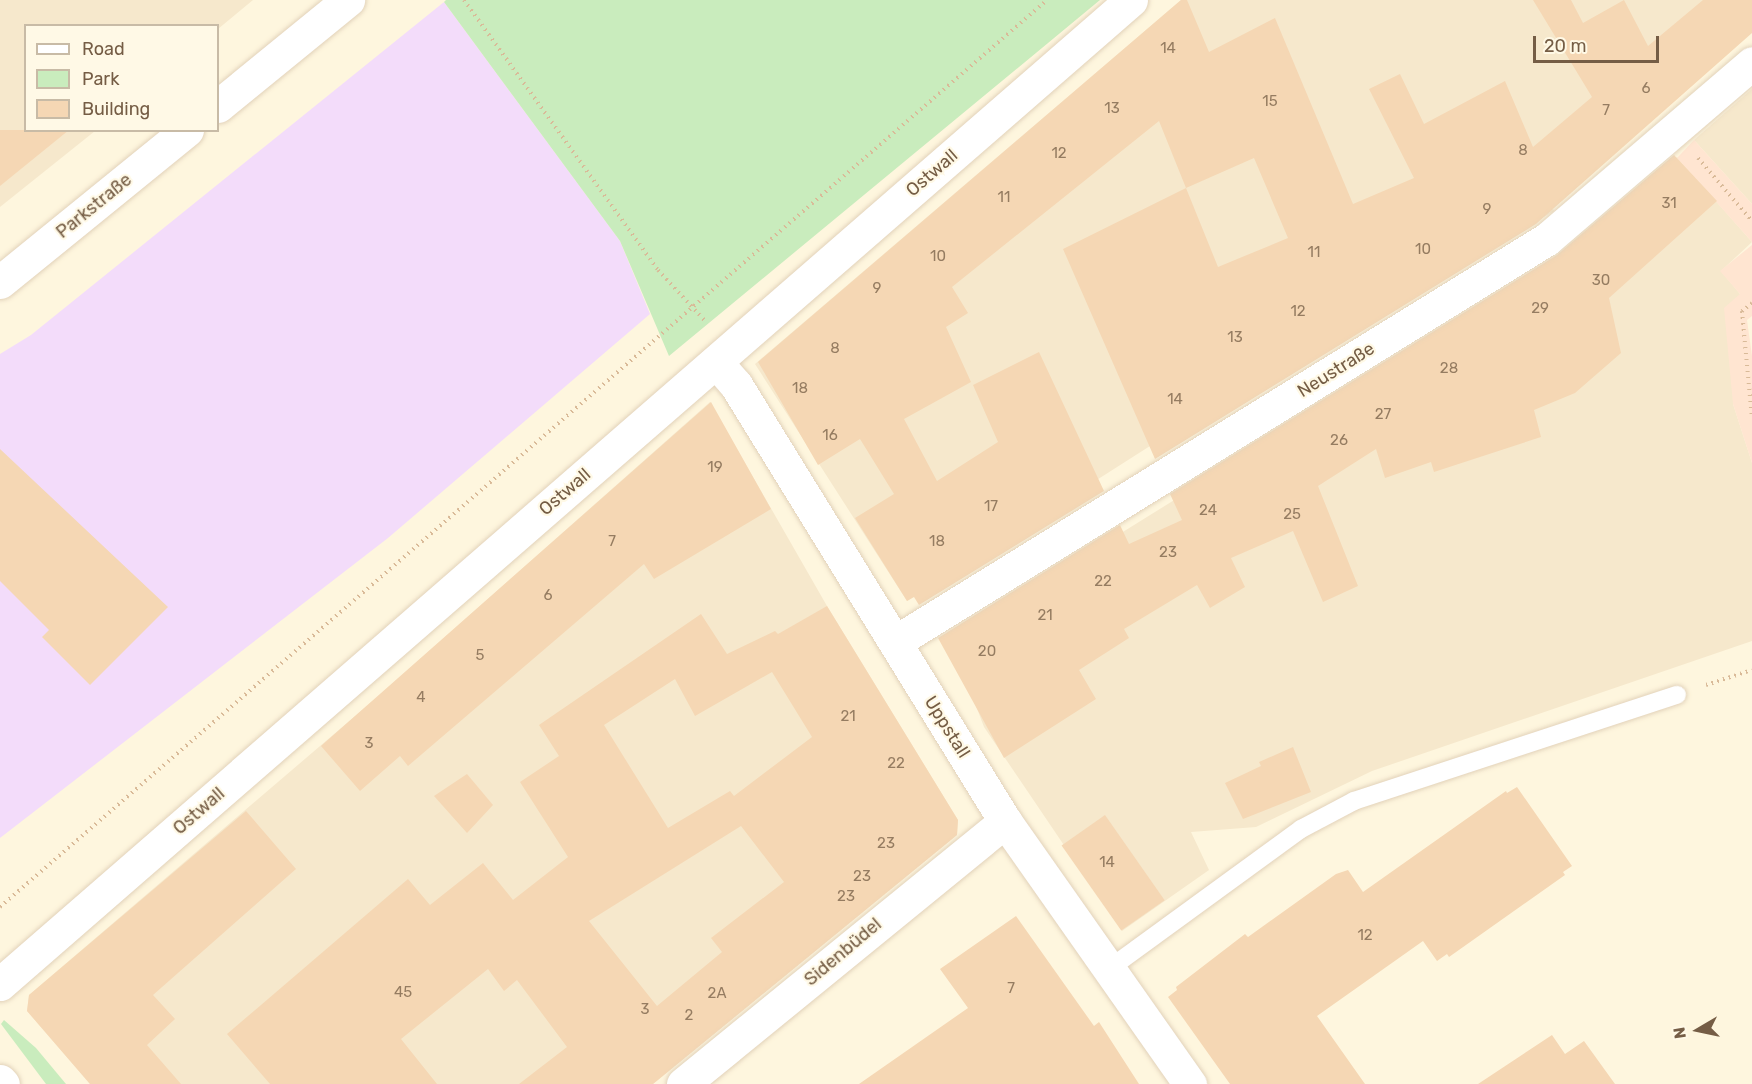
<!DOCTYPE html>
<meta charset="utf-8">
<style>
body{margin:0}
#map{position:relative;width:1752px;height:1084px;overflow:hidden;background:#fef6de;font-family:Rubik,sans-serif}
div>[style]{position:absolute}
[style*='--x']{left:calc(var(--x)*1px);top:calc(var(--y)*1px);width:calc(var(--w)*1px);rotate:calc(var(--a)*1deg)}
.residential>*{inset:0;background:#f6e8cc}
.commercial>*{inset:0;background:#ffe5d1}
.education>*{inset:0;background:#f3dcfa}
.green>*{inset:0;background:#c9ecbd}
.building>*{inset:0;background:#f5d7b4;transform-origin:0 0}
.path>*{height:4px;margin-top:-2px;transform-origin:0;background:repeating-linear-gradient(90deg,#d9ba98 0 1.5px,transparent 0 6px)}
.roads{filter:drop-shadow(0 0 2px #e2d2ba) drop-shadow(0 0 2px #e2d2ba)}
.service>*{height:18px;margin:-9px;padding:0 9px;transform-origin:9px;border-radius:9px;background:#fff}
.minor>*{height:33px;margin:-16.5px;padding:0 16.5px;transform-origin:16.5px;border-radius:16.5px;background:#fff}
.secondary>*{height:33px;margin:-16.5px;padding:0 16.5px;transform-origin:16.5px;border-radius:16.5px;background:#fff}
span{translate:-50% -50%;white-space:nowrap;text-align:center;line-height:1.15;-webkit-text-stroke:4.5px #fff9e6;paint-order:stroke}
.number-label{font-size:15px;color:#957c61}
.number-label span{-webkit-text-stroke-width:0}
.street-label{font-size:18px;color:#755d45}
.legend{position:absolute;left:24px;top:24px;width:195px;height:108px;box-sizing:border-box;background:#fff9e6;border:2px solid #c8bba6;margin:0;padding:8px 10px;list-style:none;font-size:18px;color:#755d45}
.legend li{display:flex;align-items:center;gap:12px;height:30px}
.legend b{width:30px;border:2px solid #c8bba6}
.north{position:absolute;left:1668px;top:1000px;width:60px;height:60px;-webkit-text-stroke:4px #fff9e6;paint-order:stroke;rotate:261deg;font-size:16px;font-weight:700;line-height:24px;text-align:center;color:#755d45}
.north::after{content:'';display:block;margin:auto;width:21px;height:27px;background:#755d45;clip-path:polygon(50% 0,100% 100%,50% 72%,0 100%)}
.scale{position:absolute;left:1533px;top:36px;width:126px;height:27px;box-sizing:border-box;border:3px solid #755d45;border-top:0;padding-left:8px;font-size:18px;line-height:21px;white-space:nowrap;color:#755d45;-webkit-text-stroke:4px #fff9e6;paint-order:stroke}
</style>
<div id="map">
<div class="residential">
<i style="clip-path:polygon(0 0,253px 0,218px 29px,218px 26px,26px 26px,26px 130px,95px 131px,0 207px)"></i>
<i style="clip-path:polygon(1181px 0,1752px 0,1553px 208px,1554px 211px,1150px 446px,907px 601px,755px 364px)"></i>
<i style="clip-path:polygon(1752px 89px,1752px 204px,1694px 140px)"></i>
<i style="clip-path:polygon(1677px 157px,1752px 242px,1721px 271px,1740px 294px,1733px 404px,1752px 463px,1752px 641px,1372px 771px,1256px 827px,1191px 832px,1209px 870px,1122px 931px,984px 727px,973px 698px,1118px 535px,1565px 257px)"></i>
<i style="clip-path:polygon(710px 402px,827px 606px,958px 820px,957px 835px,653px 1084px,90px 1084px,27px 1011px,29px 995px,375px 699px)"></i>
</div>
<div class="commercial">
<i style="clip-path:polygon(1694px 140px,1752px 204px,1752px 242px,1677px 158px)"></i>
<i style="clip-path:polygon(1752px 245px,1752px 316px,1747px 320px,1752px 356px,1752px 463px,1733px 404px,1724px 308px,1740px 294px,1720px 271px)"></i>
</div>
<div class="education">
<i style="clip-path:polygon(444px 2px,620px 241px,650px 314px,388px 538px,0 838px,0 354px,31px 335px)"></i>
</div>
<div class="green">
<i style="clip-path:polygon(446px 0,1100px 0,669px 356px,620px 241px,444px 2px)"></i>
<i style="clip-path:polygon(4px 1020px,36px 1048px,66px 1084px,46px 1084px,1px 1024px)"></i>
</div>
<div class="building">
<i style="clip-path:polygon(evenodd,1181px 0,1187px 0,1209px 52px,1275px 18px,1353px 204px,1414px 178px,1369px 89px,1400px 74px,1424px 124px,1505px 81px,1533px 147px,1592px 97px,1533px 0,1571px 0,1583px 23px,1624px 0,1648px 46px,1703px 0,1752px 0,1752px 33px,1536px 224px,1155px 459px,1063px 249px,1186px 188px,1159px 121px,952px 287px,968px 313px,946px 327px,971px 382px,904px 419px,937px 481px,998px 442px,973px 385px,1039px 352px,1104px 491px,919px 605px,914px 597px,907px 601px,855px 518px,894px 494px,860px 439px,818px 465px,758px 362px,1181px 0,1254px 158px,1288px 238px,1218px 267px,1186px 188px,1254px 158px)"></i>
<i style="clip-path:polygon(0 130px,69px 130px,0 186px)"></i>
<i style="clip-path:polygon(1674px 155px,1717px 201px,1609px 298px,1621px 353px,1575px 393px,1534px 410px,1541px 437px,1434px 472px,1431px 462px,1385px 478px,1376px 449px,1318px 486px,1358px 586px,1323px 602px,1293px 531px,1231px 558px,1245px 587px,1210px 608px,1197px 585px,1124px 629px,1129px 638px,1079px 670px,1096px 699px,1004px 758px,938px 638px,1120px 525px,1129px 544px,1182px 520px,1170px 494px,1557px 255px)"></i>
<i style="clip-path:polygon(711px 402px,771px 509px,654px 579px,644px 564px,408px 766px,400px 756px,360px 791px,321px 746px)"></i>
<i style="clip-path:polygon(0 449px,168px 607px,90px 685px,42px 637px,49px 630px,0 581px)"></i>
<i style="clip-path:polygon(evenodd,827px 606px,958px 820px,957px 835px,653px 1084px,519px 1084px,567px 1047px,517px 980px,504px 991px,488px 969px,401px 1039px,437px 1084px,270px 1084px,227px 1034px,408px 879px,430px 905px,483px 863px,513px 900px,568px 857px,520px 782px,559px 756px,539px 725px,701px 614px,727px 654px,775px 631px,778px 634px,827px 606px,772px 672px,812px 737px,734px 796px,730px 791px,668px 828px,604px 725px,675px 679px,695px 716px,772px 672px,827px 606px,741px 826px,784px 882px,711px 938px,722px 952px,657px 1006px,589px 921px,741px 826px)"></i>
<i style="clip-path:polygon(1293px 747px,1311px 792px,1243px 819px,1225px 783px,1261px 766px,1259px 762px)"></i>
<i style="clip-path:polygon(467px 774px,493px 805px,467px 833px,434px 796px)"></i>
<i style="clip-path:polygon(1517px 787px,1572px 866px,1563px 872px,1565px 875px,1449px 957px,1447px 954px,1437px 961px,1423px 941px,1317px 1016px,1365px 1084px,1230px 1084px,1168px 997px,1177px 990px,1176px 987px,1245px 934px,1248px 937px,1336px 874px,1348px 870px,1363px 892px,1506px 791px,1507px 793px)"></i>
<i style="clip-path:polygon(246px 811px,296px 869px,153px 995px,175px 1019px,147px 1045px,181px 1084px,90px 1084px,27px 1011px,29px 995px)"></i>
<i style="left:1105px;top:815px;width:104px;height:53px;rotate:55deg"></i>
<i style="clip-path:polygon(1016px 916px,1094px 1026px,1099px 1022px,1139px 1084px,859px 1084px,968px 1008px,940px 969px)"></i>
<i style="clip-path:polygon(1552px 1035px,1565px 1054px,1584px 1041px,1615px 1084px,1478px 1084px)"></i>
</div>
<div class="path">
<i style="--x:464;--y:0;--w:332;--a:54.3"></i>
<i style="--x:658;--y:270;--w:69;--a:47.3"></i>
<i style="--x:1698;--y:158;--w:83;--a:49.4"></i>
<i style="--x:1752;--y:303;--w:13;--a:141"></i>
<i style="--x:1742;--y:311;--w:108;--a:84.7"></i>
<i style="--x:1706;--y:685;--w:48;--a:-18.1"></i>
<i style="--x:0;--y:907;--w:1385;--a:-40.9"></i>
</div>
<div class="roads">
<div class="service">
<i style="--x:1109;--y:969;--w:238;--a:-36.1"></i>
<i style="--x:1301;--y:829;--w:60;--a:-27.8"></i>
<i style="--x:1354;--y:801;--w:340;--a:-18.2"></i>
</div>
<div class="minor">
<i style="--x:716;--y:362;--w:30;--a:49"></i>
<i style="--x:736;--y:385;--w:512;--a:58.33"></i>
<i style="--x:1005;--y:821;--w:322;--a:54.9"></i>
<i style="--x:895;--y:642;--w:766;--a:-31.72"></i>
<i style="--x:1547;--y:239;--w:270;--a:-40.6"></i>
<i style="--x:0;--y:984;--w:1499;--a:-41.02"></i>
<i style="--x:683;--y:1084;--w:416;--a:-39.2"></i>
</div>
<div class="secondary">
<i style="--x:218;--y:106;--w:168;--a:-39.2"></i>
<i style="--x:0;--y:282;--w:241;--a:-39.1"></i>
<i style="--x:0;--y:1081;--w:4;--a:45"></i>
</div>
</div>
<div class="number-label">
<span style="left:1168px;top:49px">14</span>
<span style="left:1646px;top:89px">6</span>
<span style="left:1270px;top:102px">15</span>
<span style="left:1112px;top:109px">13</span>
<span style="left:1606px;top:111px">7</span>
<span style="left:1523px;top:151px">8</span>
<span style="left:1059px;top:154px">12</span>
<span style="left:1004px;top:198px">11</span>
<span style="left:1669px;top:204px">31</span>
<span style="left:1487px;top:210px">9</span>
<span style="left:1423px;top:250px">10</span>
<span style="left:1314px;top:253px">11</span>
<span style="left:938px;top:257px">10</span>
<span style="left:1601px;top:281px">30</span>
<span style="left:877px;top:289px">9</span>
<span style="left:1540px;top:309px">29</span>
<span style="left:1298px;top:312px">12</span>
<span style="left:1235px;top:338px">13</span>
<span style="left:835px;top:349px">8</span>
<span style="left:1449px;top:369px">28</span>
<span style="left:800px;top:389px">18</span>
<span style="left:1175px;top:400px">14</span>
<span style="left:1383px;top:415px">27</span>
<span style="left:830px;top:436px">16</span>
<span style="left:1339px;top:441px">26</span>
<span style="left:715px;top:468px">19</span>
<span style="left:991px;top:507px">17</span>
<span style="left:1208px;top:511px">24</span>
<span style="left:1292px;top:515px">25</span>
<span style="left:612px;top:542px">7</span>
<span style="left:937px;top:542px">18</span>
<span style="left:1168px;top:553px">23</span>
<span style="left:1103px;top:582px">22</span>
<span style="left:548px;top:596px">6</span>
<span style="left:1045px;top:616px">21</span>
<span style="left:987px;top:652px">20</span>
<span style="left:480px;top:656px">5</span>
<span style="left:421px;top:698px">4</span>
<span style="left:848px;top:717px">21</span>
<span style="left:369px;top:744px">3</span>
<span style="left:896px;top:764px">22</span>
<span style="left:886px;top:844px">23</span>
<span style="left:1107px;top:863px">14</span>
<span style="left:862px;top:877px">23</span>
<span style="left:846px;top:897px">23</span>
<span style="left:1365px;top:936px">12</span>
<span style="left:1011px;top:989px">7</span>
<span style="left:403px;top:993px">45</span>
<span style="left:717px;top:994px">2A</span>
<span style="left:645px;top:1010px">3</span>
<span style="left:689px;top:1016px">2</span>
</div>
<div class="street-label">
<span style="left:932px;top:173px;rotate:-41deg">Ostwall</span>
<span style="left:94px;top:206px;rotate:-39deg">Parkstraße</span>
<span style="left:1336px;top:370px;rotate:-32deg">Neustraße</span>
<span style="left:565px;top:492px;rotate:-41deg">Ostwall</span>
<span style="left:947px;top:727px;rotate:58deg">Uppstall</span>
<span style="left:199px;top:811px;rotate:-41deg">Ostwall</span>
<span style="left:843px;top:952px;rotate:-40deg">Sidenbüdel</span>
</div>
<ul class="legend">
<li><b style="height:8px;background:#fff"></b>Road</li>
<li><b style="height:16px;background:#c9ecbd"></b>Park</li>
<li><b style="height:16px;background:#f5d7b4"></b>Building</li>
</ul>
<div class="north">N</div>
<div class="scale">20 m</div>
</div>
